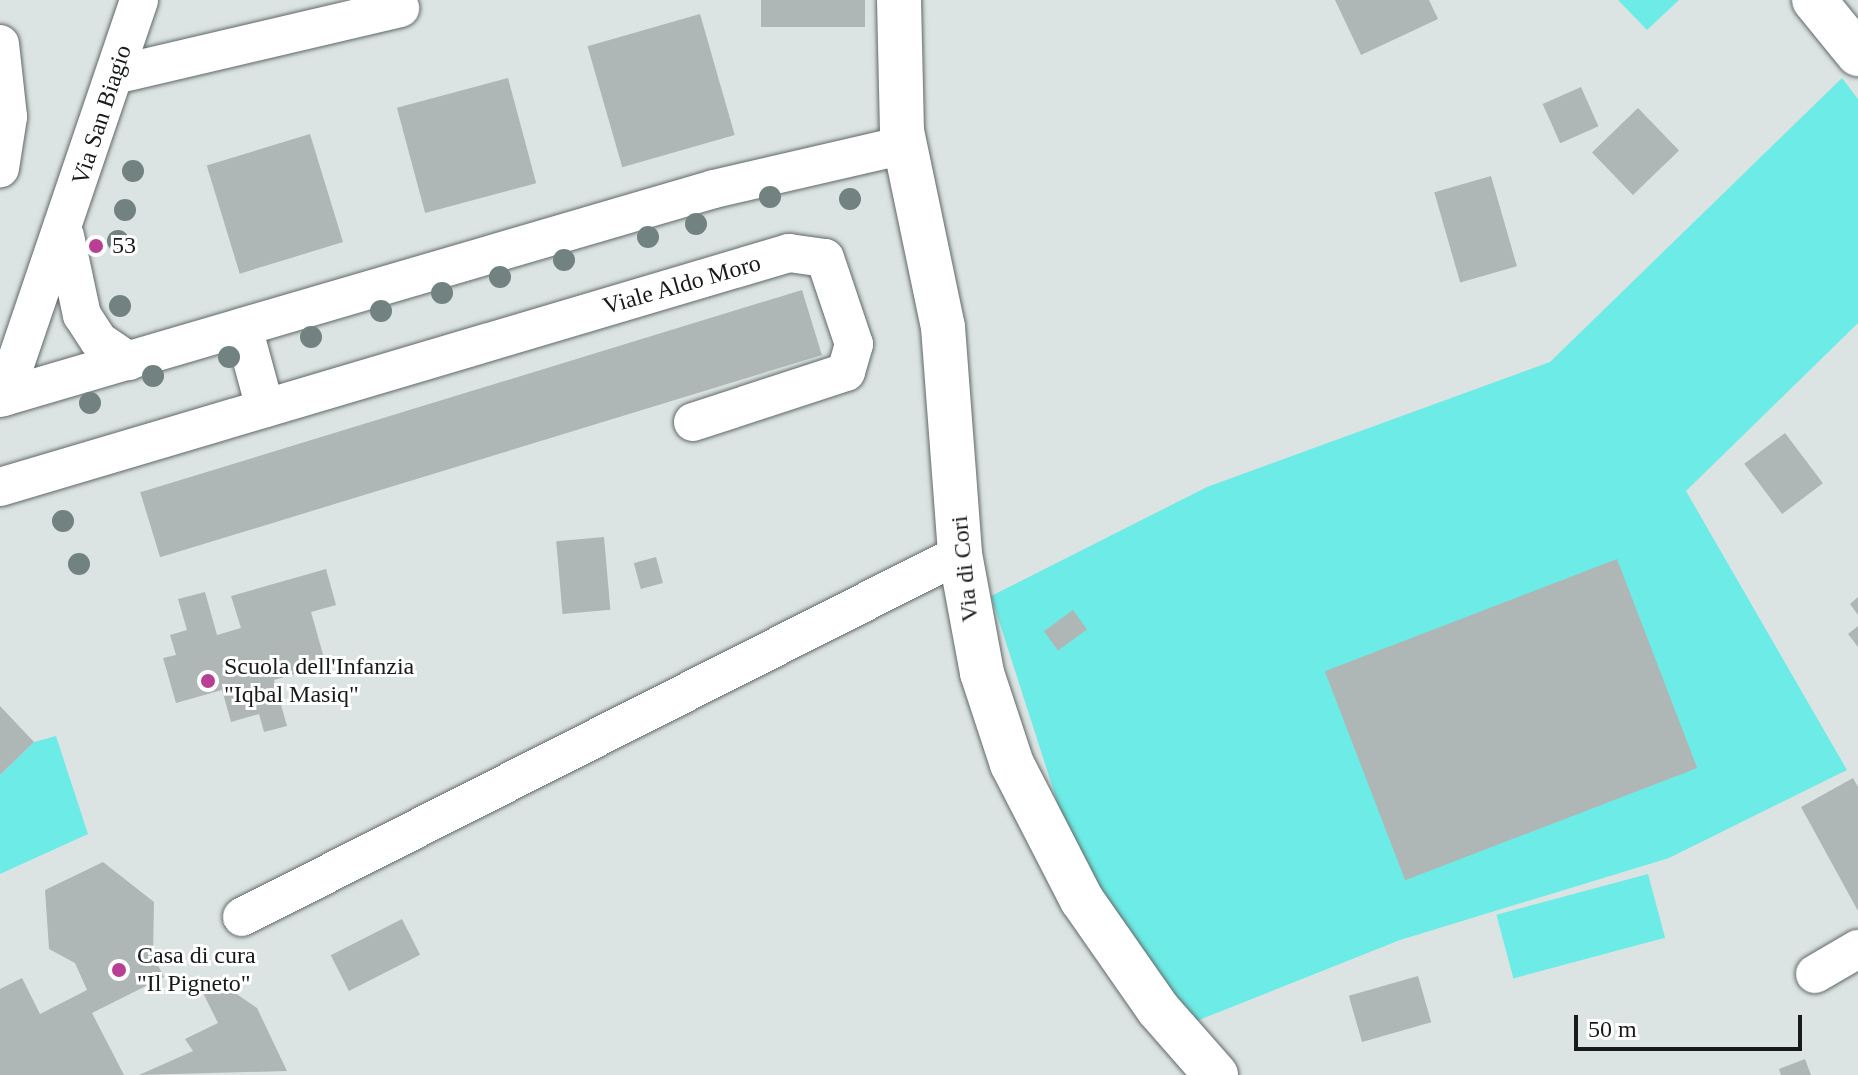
<!DOCTYPE html>
<style>
body{margin:0}
#map{position:relative;width:1858px;height:1075px;overflow:hidden;background:#dce4e3;font-family:Georgia,serif}
div>[style]{position:absolute}
[style*='--x']{left:calc(var(--x)*1px);top:calc(var(--y)*1px);width:calc(var(--w)*1px);rotate:calc(var(--a)*1deg)}
.green>*{inset:0;background:#6debe6;transform-origin:0 0}
.building>*{inset:0;background:#afb7b6;transform-origin:0 0}
.roads{filter:drop-shadow(0 0 2px #616868) drop-shadow(0 0 2px #616868)}
.minor>*{height:38px;margin:-19px;padding:0 19px;transform-origin:19px;border-radius:19px;background:#fff}
.major>*{height:44px;margin:-22px;padding:0 22px;transform-origin:22px;border-radius:22px;background:#fff}
.trees>*{width:22px;height:22px;margin:-11px;border-radius:50%;background:#718281}
.dots>*{width:22px;height:22px;translate:-50% -50%;box-sizing:border-box;border:4px solid #fff;border-radius:50%}
span{translate:-50% -50%;white-space:nowrap;text-align:center;line-height:1.15;-webkit-text-stroke:6px #fff;paint-order:stroke}
.street-label{font-size:24px;color:#181a1a}
.poi-label{font-size:24px;color:#181a1a}
.left{translate:0 -50%;text-align:left}
.scale{position:absolute;left:1574px;top:1015px;width:228px;height:36px;box-sizing:border-box;border:4px solid #181a1a;border-top:0;padding-left:10px;font-size:24px;line-height:28px;white-space:nowrap;color:#181a1a;-webkit-text-stroke:6px #fff;paint-order:stroke}
</style>
<div id="map">
<div class="green">
<i style="clip-path:polygon(1618px 0,1679px 0,1647px 30px)"></i>
<i style="clip-path:polygon(1842px 78px,1858px 99px,1858px 323px,1686px 491px,1847px 770px,1669px 858px,1400px 940px,1194px 1022px,1110px 920px,1066px 829px,991px 596px,1207px 487px,1550px 362px)"></i>
<i style="clip-path:polygon(56px 736px,88px 834px,0 874px,0 775px,34px 742px)"></i>
<i style="left:1648px;top:874px;width:66px;height:157px;rotate:75deg"></i>
</div>
<div class="building">
<i style="left:761px;top:0;width:104px;height:27px"></i>
<i style="clip-path:polygon(1335px 0,1429px 0,1438px 19px,1361px 55px)"></i>
<i style="left:700px;top:14px;width:126px;height:117px;rotate:74deg"></i>
<i style="left:508px;top:78px;width:109px;height:115px;rotate:75deg"></i>
<i style="left:1581px;top:87px;width:43px;height:42px;rotate:66deg"></i>
<i style="left:1638px;top:108px;width:59px;height:64px;rotate:46deg"></i>
<i style="left:310px;top:134px;width:113px;height:108px;rotate:73deg"></i>
<i style="left:1491px;top:176px;width:94px;height:59px;rotate:74deg"></i>
<i style="left:802px;top:290px;width:68px;height:692px;rotate:73deg"></i>
<i style="left:1785px;top:433px;width:63px;height:51px;rotate:53deg"></i>
<i style="left:604px;top:537px;width:73px;height:48px;rotate:85deg"></i>
<i style="left:656px;top:557px;width:27px;height:23px;rotate:75deg"></i>
<i style="left:1617px;top:559px;width:224px;height:313px;rotate:69deg"></i>
<i style="clip-path:polygon(326px 569px,336px 605px,311px 612px,326px 665px,274px 680px,287px 726px,264px 732px,259px 714px,231px 722px,222px 690px,176px 703px,163px 658px,176px 655px,170px 635px,187px 630px,178px 599px,205px 592px,217px 635px,241px 628px,231px 596px)"></i>
<i style="clip-path:polygon(1858px 597px,1858px 615px,1850px 604px)"></i>
<i style="left:1073px;top:610px;width:24px;height:36px;rotate:54deg"></i>
<i style="clip-path:polygon(1858px 626px,1858px 647px,1848px 634px)"></i>
<i style="clip-path:polygon(0 706px,34px 742px,0 775px)"></i>
<i style="clip-path:polygon(1853px 778px,1858px 787px,1858px 911px,1801px 807px)"></i>
<i style="clip-path:polygon(103px 862px,154px 902px,153px 956px,164px 977px,92px 1013px,124px 1075px,0 1075px,0 989px,22px 978px,40px 1014px,87px 990px,75px 963px,49px 949px,45px 890px)"></i>
<i style="left:402px;top:919px;width:40px;height:80px;rotate:63deg"></i>
<i style="left:1418px;top:976px;width:48px;height:72px;rotate:74deg"></i>
<i style="clip-path:polygon(219px 982px,257px 1008px,287px 1071px,139px 1075px,193px 1051px,185px 1039px,218px 1023px,202px 991px)"></i>
<i style="clip-path:polygon(1805px 1059px,1811px 1075px,1781px 1075px,1779px 1069px)"></i>
</div>
<div class="roads">
<div class="minor">
<i style="--x:0;--y:44;--w:73;--a:83.7"></i>
<i style="--x:8;--y:117;--w:52;--a:98.9"></i>
<i style="--x:115;--y:75;--w:293;--a:-13.2"></i>
<i style="--x:65;--y:236;--w:81;--a:77.9"></i>
<i style="--x:82;--y:315;--w:31;--a:57"></i>
<i style="--x:99;--y:341;--w:36;--a:34"></i>
<i style="--x:243;--y:327;--w:84;--a:74.8"></i>
<i style="--x:4;--y:397;--w:419;--a:-71.2"></i>
<i style="--x:0;--y:398;--w:744;--a:-16.32"></i>
<i style="--x:714;--y:189;--w:196;--a:-13"></i>
<i style="--x:0;--y:487;--w:823;--a:-16.52"></i>
<i style="--x:789;--y:253;--w:36;--a:8"></i>
<i style="--x:825;--y:258;--w:91;--a:71.4"></i>
<i style="--x:854;--y:344;--w:29;--a:106"></i>
<i style="--x:846;--y:372;--w:161;--a:161.9"></i>
<i style="--x:242;--y:917;--w:805;--a:-26.82"></i>
<i style="--x:1815;--y:974;--w:50;--a:-30.2"></i>
</div>
<div class="major">
<i style="--x:899;--y:0;--w:131;--a:88.7"></i>
<i style="--x:902;--y:131;--w:200;--a:78.2"></i>
<i style="--x:943;--y:327;--w:228;--a:85.7"></i>
<i style="--x:960;--y:554;--w:121;--a:79.5"></i>
<i style="--x:982;--y:673;--w:96;--a:71.8"></i>
<i style="--x:1012;--y:764;--w:153;--a:62.8"></i>
<i style="--x:1082;--y:900;--w:133;--a:55.1"></i>
<i style="--x:1158;--y:1009;--w:88;--a:48.7"></i>
<i style="--x:1814;--y:0;--w:70;--a:50.8"></i>
</div>
</div>
<div class="trees">
<i style="left:133px;top:171px"></i>
<i style="left:770px;top:197px"></i>
<i style="left:850px;top:199px"></i>
<i style="left:125px;top:210px"></i>
<i style="left:696px;top:224px"></i>
<i style="left:648px;top:237px"></i>
<i style="left:118px;top:241px"></i>
<i style="left:564px;top:260px"></i>
<i style="left:500px;top:277px"></i>
<i style="left:442px;top:293px"></i>
<i style="left:120px;top:306px"></i>
<i style="left:381px;top:311px"></i>
<i style="left:311px;top:337px"></i>
<i style="left:229px;top:357px"></i>
<i style="left:153px;top:376px"></i>
<i style="left:90px;top:403px"></i>
<i style="left:63px;top:521px"></i>
<i style="left:79px;top:564px"></i>
</div>
<div class="dots">
<i style="left:96px;top:246px;background:#b83f94"></i>
<i style="left:208px;top:681px;background:#b83f94"></i>
<i style="left:119px;top:970px;background:#b83f94"></i>
</div>
<div class="street-label">
<span style="left:102px;top:115px;rotate:-72deg">Via San Biagio</span>
<span style="left:682px;top:285px;rotate:-16deg">Viale Aldo Moro</span>
<span style="left:965px;top:569px;rotate:-96deg">Via di Cori</span>
</div>
<div class="poi-label">
<span class="left" style="left:112px;top:246px">53</span>
<span class="left" style="left:224px;top:681px">Scuola dell'Infanzia<br>"Iqbal Masiq"</span>
<span class="left" style="left:137px;top:970px">Casa di cura<br>"Il Pigneto"</span>
</div>
<div class="scale">50 m</div>
</div>
